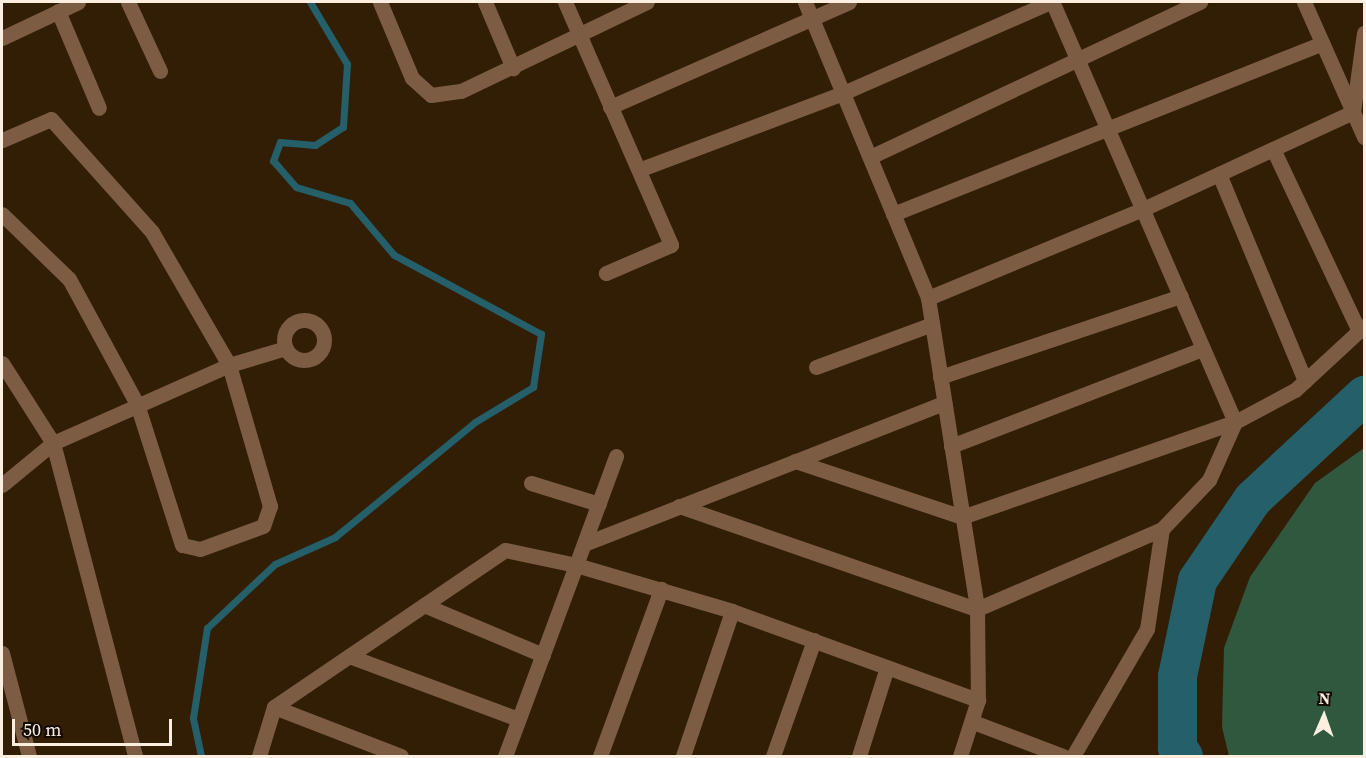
<!DOCTYPE html>
<style>
body{margin:0}
#map{position:relative;width:1366px;height:758px;overflow:hidden;background:#321e05;font-family:"Source Serif 4",serif}
div>[style]{position:absolute}
[style*='--x']{left:calc(var(--x)*1px);top:calc(var(--y)*1px);width:calc(var(--w)*1px);rotate:calc(var(--a)*1deg)}
.forest>*{inset:0;background:#30583e}
.stream>*{height:7px;margin:-3.5px;padding:0 3.5px;transform-origin:3.5px;border-radius:3.5px;background:#245f6a}
.river>*{height:39px;margin:-19.5px;padding:0 19.5px;transform-origin:19.5px;border-radius:19.5px;background:#245f6a}
.minor>*{height:15px;margin:-7.5px;padding:0 7.5px;transform-origin:7.5px;border-radius:7.5px;background:#7c5d44}
.minor>.ring{margin:-7.5px;padding:0;box-sizing:content-box;background:none;border:15px solid #7c5d44;border-radius:50%}
span{translate:-50% -50%;white-space:nowrap;text-align:center;line-height:1.15;-webkit-text-stroke:5px #130a03;paint-order:stroke}
.frame{position:absolute;inset:0;border:3px solid #fcefe0;pointer-events:none}
.north{position:absolute;left:1294px;top:686px;width:60px;height:60px;-webkit-text-stroke:4px #130a03;paint-order:stroke;rotate:2deg;font-size:16px;font-weight:700;line-height:24px;text-align:center;color:#fcefe0}
.north::after{content:'';display:block;margin:auto;width:21px;height:27px;background:#fcefe0;clip-path:polygon(50% 0,100% 100%,50% 72%,0 100%)}
.scale{position:absolute;left:12px;top:719px;width:160px;height:27px;box-sizing:border-box;border:3px solid #fcefe0;border-top:0;padding-left:8px;font-size:18px;line-height:21px;white-space:nowrap;color:#fcefe0;-webkit-text-stroke:4px #130a03;paint-order:stroke}
</style>
<div id="map">
<div class="forest">
<i style="clip-path:polygon(1364px 448px,1364px 756px,1229px 756px,1222px 727px,1224px 648px,1250px 577px,1315px 483px)"></i>
</div>
<div class="stream">
<i style="--x:201;--y:756;--w:39;--a:-102"></i>
<i style="--x:193;--y:718;--w:91;--a:-81.2"></i>
<i style="--x:207;--y:628;--w:93;--a:-43.3"></i>
<i style="--x:275;--y:564;--w:66;--a:-24.2"></i>
<i style="--x:335;--y:537;--w:181;--a:-39.4"></i>
<i style="--x:475;--y:422;--w:68;--a:-31.1"></i>
<i style="--x:533;--y:387;--w:54;--a:-81.4"></i>
<i style="--x:541;--y:334;--w:167;--a:-151.7"></i>
<i style="--x:394;--y:255;--w:68;--a:-130.2"></i>
<i style="--x:350;--y:203;--w:56;--a:-163.5"></i>
<i style="--x:296;--y:187;--w:35;--a:-131"></i>
<i style="--x:273;--y:161;--w:20;--a:-70"></i>
<i style="--x:280;--y:142;--w:35;--a:5"></i>
<i style="--x:315;--y:145;--w:33;--a:-33"></i>
<i style="--x:343;--y:127;--w:63;--a:-86.4"></i>
<i style="--x:347;--y:64;--w:72;--a:-120.8"></i>
</div>
<div class="river">
<i style="--x:1183;--y:756;--w:11;--a:-124"></i>
<i style="--x:1177;--y:747;--w:71;--a:-90"></i>
<i style="--x:1177;--y:676;--w:98;--a:-78.2"></i>
<i style="--x:1197;--y:580;--w:98;--a:-55.8"></i>
<i style="--x:1252;--y:499;--w:153;--a:-42.9"></i>
</div>
<div class="minor">
<i style="--x:128;--y:2;--w:76;--a:65.1"></i>
<i style="--x:380;--y:2;--w:82;--a:67.2"></i>
<i style="--x:412;--y:78;--w:25;--a:42"></i>
<i style="--x:431;--y:95;--w:30;--a:-8"></i>
<i style="--x:461;--y:91;--w:206;--a:-25.6"></i>
<i style="--x:485;--y:2;--w:72;--a:67"></i>
<i style="--x:565;--y:2;--w:265;--a:66.4"></i>
<i style="--x:671;--y:245;--w:71;--a:156.7"></i>
<i style="--x:805;--y:2;--w:321;--a:67.4"></i>
<i style="--x:928;--y:298;--w:315;--a:81"></i>
<i style="--x:977;--y:609;--w:91;--a:89.4"></i>
<i style="--x:978;--y:700;--w:59;--a:107.8"></i>
<i style="--x:1304;--y:2;--w:148;--a:66"></i>
<i style="--x:58;--y:11;--w:105;--a:67.1"></i>
<i style="--x:2;--y:38;--w:84;--a:-25.3"></i>
<i style="--x:610;--y:107;--w:261;--a:-23.7"></i>
<i style="--x:2;--y:140;--w:53;--a:-23.2"></i>
<i style="--x:51;--y:119;--w:152;--a:48.2"></i>
<i style="--x:152;--y:232;--w:154;--a:59.9"></i>
<i style="--x:229;--y:365;--w:147;--a:73.8"></i>
<i style="--x:270;--y:506;--w:21;--a:109"></i>
<i style="--x:263;--y:526;--w:67;--a:159.9"></i>
<i style="--x:200;--y:549;--w:18;--a:-167"></i>
<i style="--x:182;--y:545;--w:148;--a:-107.7"></i>
<i style="--x:137;--y:404;--w:142;--a:-118.5"></i>
<i style="--x:69;--y:279;--w:93;--a:-135.9"></i>
<i style="--x:1273;--y:149;--w:201;--a:64.7"></i>
<i style="--x:870;--y:157;--w:365;--a:-25.2"></i>
<i style="--x:641;--y:169;--w:216;--a:-20.6"></i>
<i style="--x:843;--y:93;--w:226;--a:-23.7"></i>
<i style="--x:1219;--y:174;--w:224;--a:67.4"></i>
<i style="--x:893;--y:214;--w:462;--a:-21.7"></i>
<i style="--x:928;--y:298;--w:233;--a:-22.5"></i>
<i style="--x:1143;--y:209;--w:231;--a:-24.8"></i>
<i style="--x:1353;--y:112;--w:80;--a:-82.1"></i>
<i class="ring" style="left:284px;top:320px;width:25px;height:25px"></i>
<i style="--x:2;--y:363;--w:95;--a:57.5"></i>
<i style="--x:53;--y:443;--w:324;--a:75.3"></i>
<i style="--x:816;--y:367;--w:124;--a:-20.3"></i>
<i style="--x:940;--y:377;--w:254;--a:-18.6"></i>
<i style="--x:951;--y:446;--w:270;--a:-21.1"></i>
<i style="--x:795;--y:461;--w:176;--a:18.5"></i>
<i style="--x:962;--y:517;--w:289;--a:-19.2"></i>
<i style="--x:1235;--y:422;--w:458;--a:-113.5"></i>
<i style="--x:531;--y:483;--w:71;--a:17.2"></i>
<i style="--x:2;--y:485;--w:66;--a:-39.5"></i>
<i style="--x:53;--y:443;--w:193;--a:-23.9"></i>
<i style="--x:229;--y:365;--w:59;--a:-16.6"></i>
<i style="--x:679;--y:506;--w:315;--a:19.1"></i>
<i style="--x:977;--y:609;--w:202;--a:-23.4"></i>
<i style="--x:1162;--y:529;--w:68;--a:-46.2"></i>
<i style="--x:1209;--y:480;--w:64;--a:-65.9"></i>
<i style="--x:1235;--y:422;--w:68;--a:-28.1"></i>
<i style="--x:1295;--y:390;--w:94;--a:-42.8"></i>
<i style="--x:584;--y:544;--w:387;--a:-21.4"></i>
<i style="--x:424;--y:605;--w:129;--a:22.8"></i>
<i style="--x:2;--y:653;--w:106;--a:75.3"></i>
<i style="--x:349;--y:656;--w:178;--a:20.4"></i>
<i style="--x:274;--y:707;--w:136;--a:21.1"></i>
<i style="--x:973;--y:722;--w:96;--a:20.7"></i>
<i style="--x:259;--y:756;--w:51;--a:-73"></i>
<i style="--x:274;--y:707;--w:279;--a:-34.2"></i>
<i style="--x:505;--y:550;--w:73;--a:11.9"></i>
<i style="--x:576;--y:565;--w:116;--a:-69.8"></i>
<i style="--x:505;--y:756;--w:204;--a:-69.6"></i>
<i style="--x:576;--y:565;--w:163;--a:16.4"></i>
<i style="--x:732;--y:611;--w:262;--a:19.9"></i>
<i style="--x:600;--y:756;--w:178;--a:-69.9"></i>
<i style="--x:683;--y:756;--w:153;--a:-71.3"></i>
<i style="--x:773;--y:756;--w:123;--a:-70.5"></i>
<i style="--x:859;--y:756;--w:93;--a:-72.5"></i>
<i style="--x:1073;--y:756;--w:147;--a:-59.8"></i>
<i style="--x:1147;--y:629;--w:101;--a:-81.5"></i>
</div>
<div class="frame"></div>
<div class="north">N</div>
<div class="scale">50 m</div>
</div>
